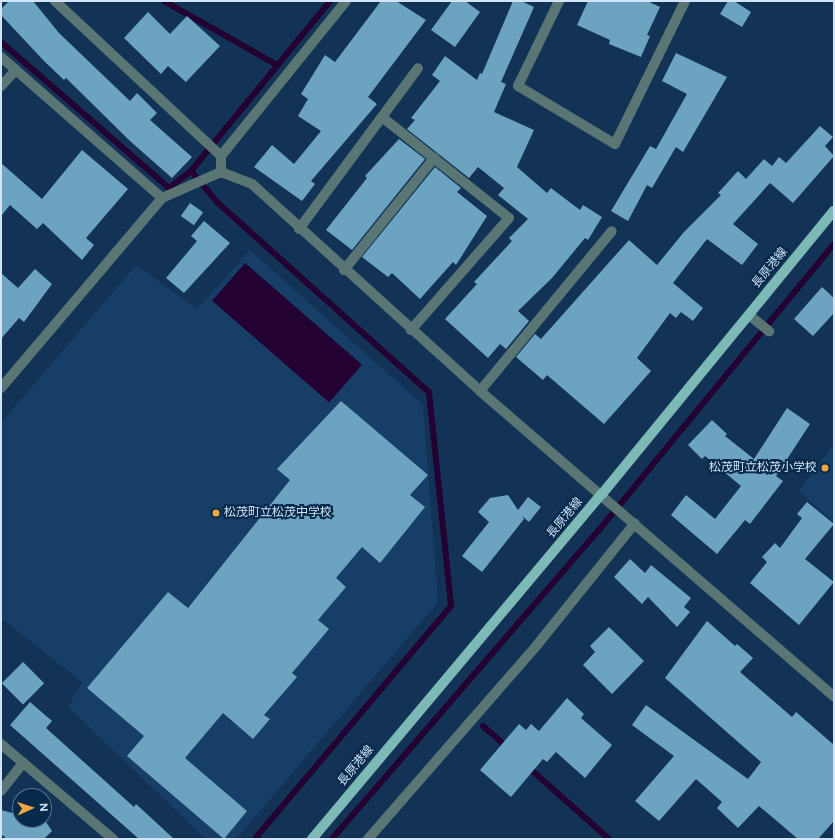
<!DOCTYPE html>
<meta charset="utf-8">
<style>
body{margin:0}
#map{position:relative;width:835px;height:840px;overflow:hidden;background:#123356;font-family:Figtree,"Noto Sans JP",sans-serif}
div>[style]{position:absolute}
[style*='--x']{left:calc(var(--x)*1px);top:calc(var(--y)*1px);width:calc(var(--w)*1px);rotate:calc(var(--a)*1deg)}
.built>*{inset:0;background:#173e66}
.water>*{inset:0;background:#230233;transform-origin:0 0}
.stream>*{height:6px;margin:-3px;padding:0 3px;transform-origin:3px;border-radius:3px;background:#230233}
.building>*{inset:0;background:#6ba3c0;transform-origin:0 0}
.minor>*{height:10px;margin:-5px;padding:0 5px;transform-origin:5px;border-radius:5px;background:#5a7674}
.major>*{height:10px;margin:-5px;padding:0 5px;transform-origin:5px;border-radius:5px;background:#7db9b6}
.dots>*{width:11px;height:11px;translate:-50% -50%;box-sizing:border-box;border:2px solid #07294a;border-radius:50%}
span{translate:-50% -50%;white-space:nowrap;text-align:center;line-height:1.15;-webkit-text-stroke:4px #07294a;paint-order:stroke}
.street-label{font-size:12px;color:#d1e4fa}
.poi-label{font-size:12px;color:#d1e4fa}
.right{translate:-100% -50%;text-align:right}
.left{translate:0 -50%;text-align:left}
.frame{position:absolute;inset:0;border:2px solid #d1e4fa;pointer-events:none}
.north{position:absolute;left:12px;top:788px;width:40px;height:40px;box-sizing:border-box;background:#07294a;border:1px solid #587490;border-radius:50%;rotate:87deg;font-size:11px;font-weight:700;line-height:16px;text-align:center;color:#d1e4fa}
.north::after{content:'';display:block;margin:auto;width:14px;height:18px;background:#f0a63e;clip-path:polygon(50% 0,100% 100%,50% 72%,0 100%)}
</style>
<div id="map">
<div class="built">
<i style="clip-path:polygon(250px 250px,423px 405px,438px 602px,236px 839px,206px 839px,68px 707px,82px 682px,1px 618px,1px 423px,136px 265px,197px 309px)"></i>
<i style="clip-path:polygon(834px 444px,834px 522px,799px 491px)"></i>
</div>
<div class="water">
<i style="left:245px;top:263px;width:155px;height:50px;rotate:41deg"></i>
</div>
<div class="stream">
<i style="--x:164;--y:1;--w:130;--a:29.5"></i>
<i style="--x:1;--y:42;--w:223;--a:41"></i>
<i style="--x:169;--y:188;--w:28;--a:-38"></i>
<i style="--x:191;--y:171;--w:42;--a:49.8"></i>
<i style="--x:218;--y:203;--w:283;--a:41.9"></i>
<i style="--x:429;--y:392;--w:215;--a:84.1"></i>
<i style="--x:451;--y:606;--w:304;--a:130.1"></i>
<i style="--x:191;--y:171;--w:220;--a:-50.7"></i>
<i style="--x:483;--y:726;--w:33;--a:41"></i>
<i style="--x:528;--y:767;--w:108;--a:41.6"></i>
<i style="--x:332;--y:839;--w:408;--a:-49.2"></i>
<i style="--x:599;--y:530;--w:370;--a:-50.6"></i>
</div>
<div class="building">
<i style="clip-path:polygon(9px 1px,33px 1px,59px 33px,130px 101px,137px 93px,157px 113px,150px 120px,192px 157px,172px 178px,130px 141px,66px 78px,64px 80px,44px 61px,1px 15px,1px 9px)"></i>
<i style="clip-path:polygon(381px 1px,396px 1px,426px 20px,368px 97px,377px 104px,311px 181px,315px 184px,302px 201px,254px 167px,272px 145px,294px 164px,321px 131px,298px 116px,308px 99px,301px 94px,325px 55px,335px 62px)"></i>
<i style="clip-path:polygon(452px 1px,465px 1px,480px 12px,455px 47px,431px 30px)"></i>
<i style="clip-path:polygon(513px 1px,521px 1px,534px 7px,501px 82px,506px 84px,494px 112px,534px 130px,517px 167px,547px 193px,551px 188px,580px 210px,583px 205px,602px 217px,588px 240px,585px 238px,552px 278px,518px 311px,529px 321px,506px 349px,500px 344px,488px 358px,445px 319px,477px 284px,474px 282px,512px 241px,509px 238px,528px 219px,498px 195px,504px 188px,478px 167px,469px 178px,407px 129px,415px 120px,411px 118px,440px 81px,432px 75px,445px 56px,477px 80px,480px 73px,482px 74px)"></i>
<i style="clip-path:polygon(588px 1px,647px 1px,660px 7px,647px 35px,650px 36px,641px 57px,609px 44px,610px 40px,577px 25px)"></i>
<i style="clip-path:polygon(728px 1px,734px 1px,751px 12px,742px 27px,720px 14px)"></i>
<i style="clip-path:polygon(148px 12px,170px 34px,187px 16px,220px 46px,186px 82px,168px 66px,161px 74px,124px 38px)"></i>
<i style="clip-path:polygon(676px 53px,727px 77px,683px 152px,676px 147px,652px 188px,647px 185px,628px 221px,611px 211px,650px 146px,656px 149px,687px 94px,662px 81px)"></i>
<i style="clip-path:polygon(820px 126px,833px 137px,825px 146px,834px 156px,793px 203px,770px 183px,733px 224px,758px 244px,742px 265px,707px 239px,673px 283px,703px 308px,693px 321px,681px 312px,676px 318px,670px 313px,637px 358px,651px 371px,604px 424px,547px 375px,543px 380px,516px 357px,535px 334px,541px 339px,629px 240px,657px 265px,684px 232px,721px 195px,718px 193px,738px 171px,746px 179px,764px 159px,772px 166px,779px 157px,786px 163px)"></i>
<i style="clip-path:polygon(399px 139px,425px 159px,352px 250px,326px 230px,367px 178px,365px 176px)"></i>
<i style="clip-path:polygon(82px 150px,128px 189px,86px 238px,94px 245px,82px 260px,43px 223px,37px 229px,10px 205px,1px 216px,1px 163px,42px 199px)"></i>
<i style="clip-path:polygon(435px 167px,461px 188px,457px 192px,487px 216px,456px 265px,453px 262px,420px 299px,392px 273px,388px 277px,362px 257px)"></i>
<i style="left:190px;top:203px;width:16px;height:16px;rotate:35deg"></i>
<i style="clip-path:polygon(204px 221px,230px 243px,184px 293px,166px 278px,197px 241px,191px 236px)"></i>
<i style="clip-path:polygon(35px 269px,52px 284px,24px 322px,19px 318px,1px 339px,1px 273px,18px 288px)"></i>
<i style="clip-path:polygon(822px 287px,834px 298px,834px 313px,813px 336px,794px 319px)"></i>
<i style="clip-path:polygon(341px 401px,428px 475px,410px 495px,425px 507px,380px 563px,362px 547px,336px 578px,346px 587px,318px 620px,329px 629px,292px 673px,297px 677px,264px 715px,270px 719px,253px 739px,223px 713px,185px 758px,247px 811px,224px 839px,127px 756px,144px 736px,87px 688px,168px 592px,188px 608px,290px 480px,277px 469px)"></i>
<i style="clip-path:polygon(787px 408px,810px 424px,776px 476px,783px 481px,750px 524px,745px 520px,717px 554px,671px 515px,686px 495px,715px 519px,741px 486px,705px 456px,702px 459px,688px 445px,712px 420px,727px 434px,725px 436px,754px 459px)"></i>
<i style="clip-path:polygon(508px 495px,518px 510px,528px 497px,541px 507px,529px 522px,522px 516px,524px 519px,482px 572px,462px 556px,489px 522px,478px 512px,490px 498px)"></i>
<i style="clip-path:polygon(807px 502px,834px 524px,805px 559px,834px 582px,799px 625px,750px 583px,767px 562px,762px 557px,775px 543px,780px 548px,802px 518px,797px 514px)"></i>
<i style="clip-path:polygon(630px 559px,645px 573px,651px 565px,691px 598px,684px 607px,690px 612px,677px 627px,648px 597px,642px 604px,614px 577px)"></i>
<i style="clip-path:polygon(707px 621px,735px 646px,737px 644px,753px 658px,740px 672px,792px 717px,796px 712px,834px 745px,834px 821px,818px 839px,798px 839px,759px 806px,738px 828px,717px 808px,722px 802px,696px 779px,659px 821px,635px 801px,674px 756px,632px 725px,646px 705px,748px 779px,761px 762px,665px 678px)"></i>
<i style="clip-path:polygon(609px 627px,644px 661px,612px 694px,583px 665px,595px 652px,590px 646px)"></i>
<i style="left:23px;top:662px;width:30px;height:30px;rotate:45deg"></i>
<i style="clip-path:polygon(567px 698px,584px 714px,581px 718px,612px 745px,585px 778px,556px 752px,547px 762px,543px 759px,511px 797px,480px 770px,519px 724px,526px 730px,531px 724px,539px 731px)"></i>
<i style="clip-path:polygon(30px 702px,52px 721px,46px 728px,134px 807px,136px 804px,174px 839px,139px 839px,10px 725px)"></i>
<i style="clip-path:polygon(1px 810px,20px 815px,20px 820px,46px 822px,52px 831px,44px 839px,7px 839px,1px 834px)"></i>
</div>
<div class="minor">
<i style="--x:55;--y:1;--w:227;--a:43"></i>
<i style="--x:559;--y:1;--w:94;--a:115.8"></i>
<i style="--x:518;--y:86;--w:113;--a:30.9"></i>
<i style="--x:615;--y:144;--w:159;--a:-63.9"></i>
<i style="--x:1;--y:57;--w:214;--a:41.2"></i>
<i style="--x:1;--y:86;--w:22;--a:-47"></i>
<i style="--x:382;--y:117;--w:162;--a:38.5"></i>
<i style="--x:509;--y:218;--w:149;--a:131.2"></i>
<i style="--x:221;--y:172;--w:33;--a:21"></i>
<i style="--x:252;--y:184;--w:308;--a:42.2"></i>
<i style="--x:480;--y:391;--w:468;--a:40.8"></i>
<i style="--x:299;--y:229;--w:200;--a:-53.5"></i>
<i style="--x:344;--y:270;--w:144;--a:-51.2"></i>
<i style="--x:749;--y:315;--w:26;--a:39"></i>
<i style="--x:1;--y:388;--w:249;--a:-49.7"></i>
<i style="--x:162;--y:198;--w:64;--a:-23.8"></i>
<i style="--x:221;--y:172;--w:16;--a:-90"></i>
<i style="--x:221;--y:156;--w:199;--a:-51.1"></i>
<i style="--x:480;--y:391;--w:207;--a:-50.5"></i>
<i style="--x:1;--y:744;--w:147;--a:40.3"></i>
<i style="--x:1;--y:791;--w:36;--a:-52"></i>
<i style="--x:368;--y:839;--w:257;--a:-48.9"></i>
<i style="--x:537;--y:645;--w:156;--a:-51.2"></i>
</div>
<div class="major">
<i style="--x:312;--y:839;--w:451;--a:-50"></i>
<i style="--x:602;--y:494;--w:366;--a:-50.7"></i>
</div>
<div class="dots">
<i style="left:825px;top:468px;background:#f0a63e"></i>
<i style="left:216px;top:513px;background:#f0a63e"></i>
</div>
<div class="street-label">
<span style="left:770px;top:268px;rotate:-51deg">長原港線</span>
<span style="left:565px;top:518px;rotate:-50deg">長原港線</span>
<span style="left:356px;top:766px;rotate:-50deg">長原港線</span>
</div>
<div class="poi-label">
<span class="right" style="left:817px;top:468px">松茂町立松茂小学校</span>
<span class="left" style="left:224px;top:513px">松茂町立松茂中学校</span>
</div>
<div class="frame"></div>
<div class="north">N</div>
</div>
